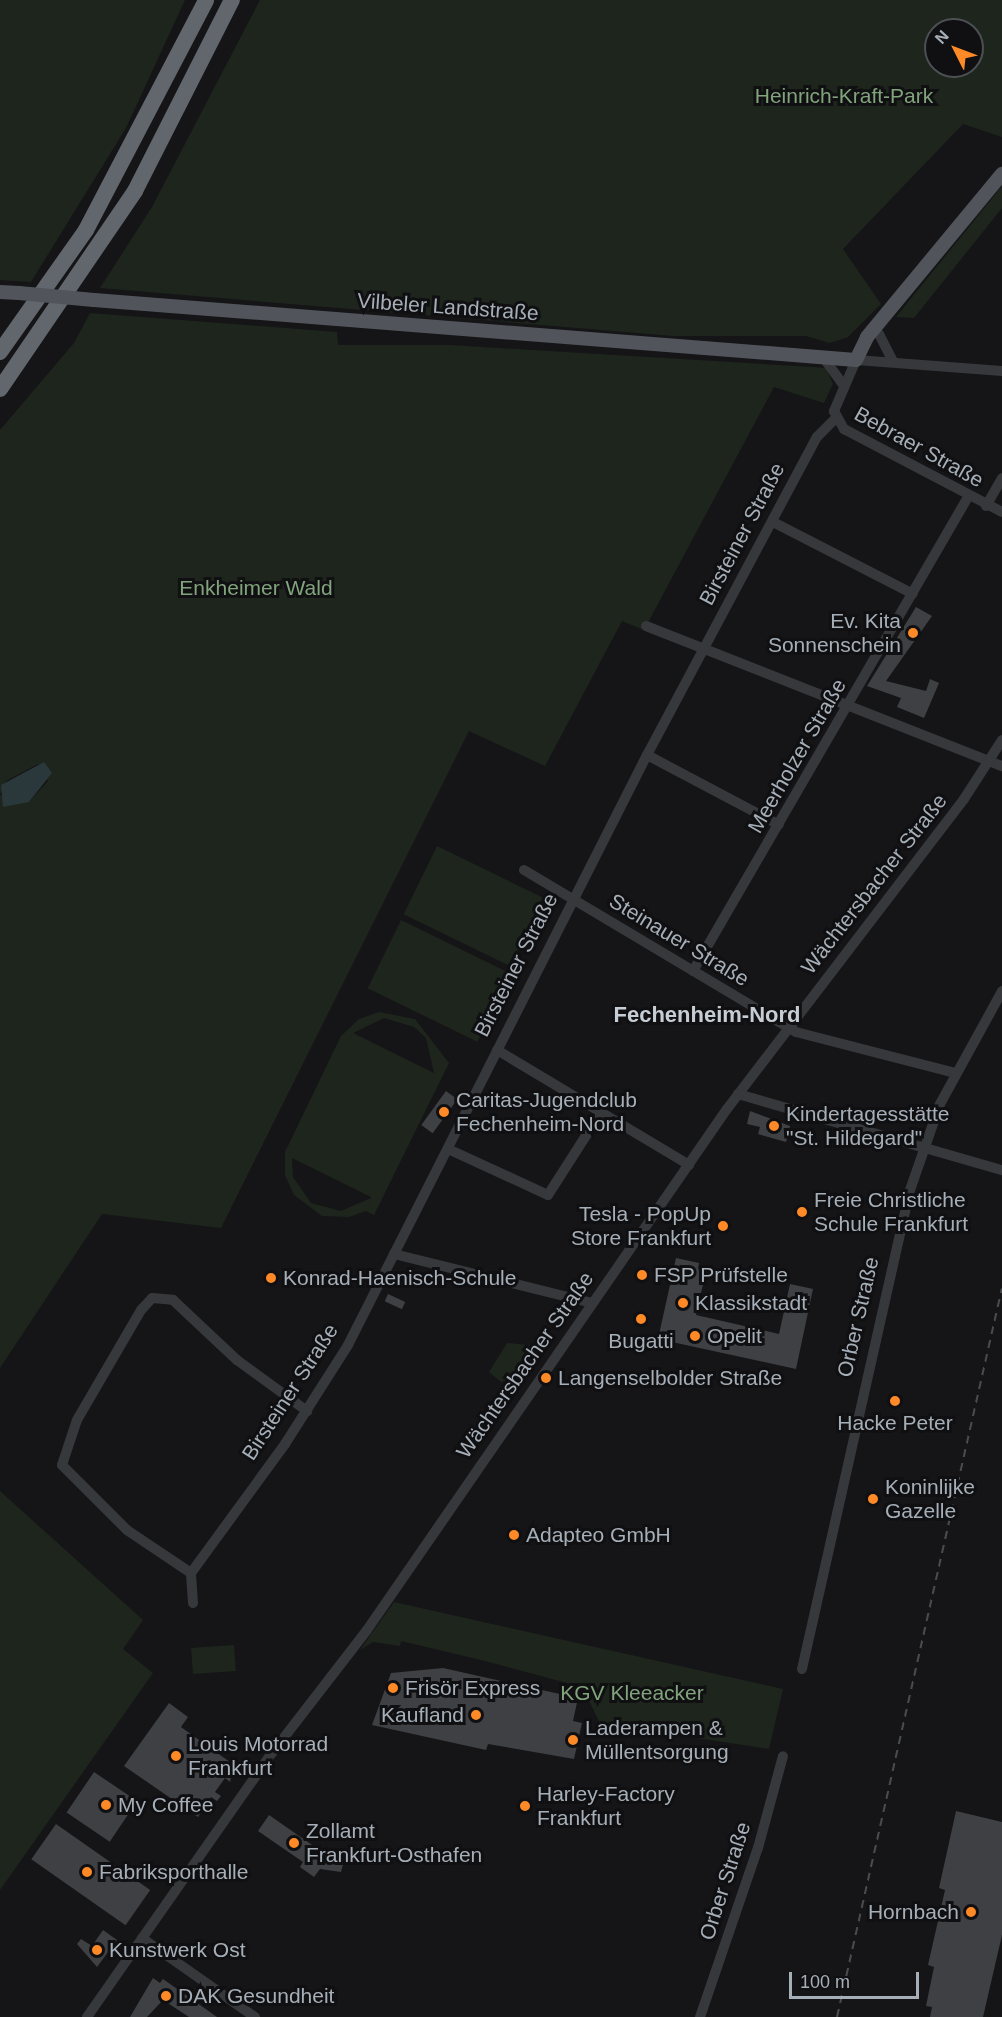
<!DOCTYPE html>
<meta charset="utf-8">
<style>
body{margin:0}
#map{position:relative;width:1002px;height:2017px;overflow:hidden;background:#151517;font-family:Arial,sans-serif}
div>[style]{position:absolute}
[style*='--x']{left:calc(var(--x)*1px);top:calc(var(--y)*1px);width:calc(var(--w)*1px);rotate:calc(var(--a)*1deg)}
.green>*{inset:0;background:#1d251d;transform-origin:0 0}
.water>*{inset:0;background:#2a373b}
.building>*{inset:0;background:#3f4044;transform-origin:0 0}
.minor>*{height:10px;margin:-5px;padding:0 5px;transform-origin:5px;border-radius:5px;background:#36383c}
.major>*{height:14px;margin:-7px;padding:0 7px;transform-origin:7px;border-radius:7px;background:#51555b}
.highway>*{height:16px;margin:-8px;padding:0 8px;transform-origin:8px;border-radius:8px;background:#61676d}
.rail>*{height:2px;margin-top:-1px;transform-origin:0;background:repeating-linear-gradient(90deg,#484c51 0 8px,transparent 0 14px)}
.major-bridge>*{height:14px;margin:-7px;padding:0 7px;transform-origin:7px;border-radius:7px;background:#51555b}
.dots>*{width:16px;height:16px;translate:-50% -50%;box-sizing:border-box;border:3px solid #101012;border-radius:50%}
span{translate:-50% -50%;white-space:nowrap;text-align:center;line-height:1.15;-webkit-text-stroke:6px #101012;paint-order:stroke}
.park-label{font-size:21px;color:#81a47c}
.street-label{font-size:21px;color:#a6afb8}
.poi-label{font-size:21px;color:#a6afb8}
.right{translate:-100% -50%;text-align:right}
.left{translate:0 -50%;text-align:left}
.neighbourhood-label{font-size:22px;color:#c7cdd4;font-weight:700}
.north{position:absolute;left:924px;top:18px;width:60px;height:60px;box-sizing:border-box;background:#101012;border:2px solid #4c5054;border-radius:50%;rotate:312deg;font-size:16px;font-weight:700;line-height:24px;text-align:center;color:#a6afb8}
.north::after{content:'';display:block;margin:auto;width:21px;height:27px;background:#fd8a27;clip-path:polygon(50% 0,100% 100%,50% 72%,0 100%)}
.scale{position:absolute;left:789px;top:1972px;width:130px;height:27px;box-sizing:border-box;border:3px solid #a6afb8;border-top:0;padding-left:8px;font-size:18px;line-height:21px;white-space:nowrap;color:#a6afb8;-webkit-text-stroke:4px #101012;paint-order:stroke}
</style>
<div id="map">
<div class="green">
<i style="clip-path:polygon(0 0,185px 0,126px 128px,31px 282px,0 280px)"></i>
<i style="clip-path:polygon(evenodd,260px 0,1002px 0,1002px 137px,963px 124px,843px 249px,881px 304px,848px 337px,830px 343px,806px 336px,673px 336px,100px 288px,152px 207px,260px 0,936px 30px,972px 30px,972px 66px,936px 66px,936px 30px)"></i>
<i style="clip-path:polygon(1002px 186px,1002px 208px,914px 318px,896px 317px)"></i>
<i style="clip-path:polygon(evenodd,90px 313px,337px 332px,338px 345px,450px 345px,813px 367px,826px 368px,833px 384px,824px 403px,774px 387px,644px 630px,622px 621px,545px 766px,469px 731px,221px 1228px,102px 1214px,0 1368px,0 430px,74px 343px,90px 313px,38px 764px,48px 781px,29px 802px,0 795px,6px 781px,38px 764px)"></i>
<i style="left:437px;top:846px;width:118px;height:76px;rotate:26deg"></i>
<i style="left:401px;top:920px;width:122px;height:76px;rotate:26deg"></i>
<i style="clip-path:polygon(evenodd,379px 1012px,415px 1019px,449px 1063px,374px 1215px,366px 1211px,349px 1217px,322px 1216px,294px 1195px,285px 1175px,285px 1152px,341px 1036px,359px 1019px,379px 1012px,384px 1018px,414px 1027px,426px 1038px,434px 1073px,353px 1033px,384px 1018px,379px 1012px,292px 1158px,371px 1197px,371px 1198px,341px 1211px,311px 1203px,293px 1177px,292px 1158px)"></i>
<i style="clip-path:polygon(507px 1343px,530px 1345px,533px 1359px,520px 1376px,501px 1382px,489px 1372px)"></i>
<i style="clip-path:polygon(0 1491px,143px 1620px,123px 1649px,153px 1673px,0 1890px)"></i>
<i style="clip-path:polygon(394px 1602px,783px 1689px,769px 1749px,600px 1723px,582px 1687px,485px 1661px,401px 1641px,400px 1646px,373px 1642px,360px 1650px)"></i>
<i style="left:234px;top:1645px;width:26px;height:43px;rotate:86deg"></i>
</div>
<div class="water">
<i style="clip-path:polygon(44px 762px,52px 773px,29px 802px,3px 807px,1px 785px)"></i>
</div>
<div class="building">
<i style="clip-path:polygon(916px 607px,932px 616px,886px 681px,926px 691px,930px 679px,939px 683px,924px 718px,897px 707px,901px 698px,867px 686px)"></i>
<i style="left:446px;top:1091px;width:14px;height:42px;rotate:36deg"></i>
<i style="clip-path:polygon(750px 1111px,790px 1126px,786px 1142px,758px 1134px,760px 1127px,747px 1124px)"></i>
<i style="clip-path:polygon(676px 1258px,699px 1263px,698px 1269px,706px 1271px,696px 1315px,779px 1334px,790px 1284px,813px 1289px,796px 1369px,658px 1339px)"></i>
<i style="left:388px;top:1294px;width:19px;height:8px;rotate:25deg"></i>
<i style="clip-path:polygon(443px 1668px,578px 1698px,573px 1721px,582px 1723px,574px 1759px,488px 1744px,486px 1750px,372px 1725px,391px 1673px)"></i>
<i style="clip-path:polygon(169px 1703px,188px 1717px,181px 1727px,234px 1765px,230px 1782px,225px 1778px,215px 1792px,221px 1796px,217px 1801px,211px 1797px,198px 1817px,124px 1766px)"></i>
<i style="left:94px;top:1772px;width:52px;height:49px;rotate:34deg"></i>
<i style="clip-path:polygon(956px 1811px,1002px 1822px,1002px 1935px,983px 2017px,930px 2017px,932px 2007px,926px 2006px,934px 1967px,928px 1965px,945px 1890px,939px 1888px)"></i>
<i style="clip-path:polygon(269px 1815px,315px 1847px,346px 1853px,341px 1872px,320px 1869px,314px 1877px,300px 1867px,303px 1862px,258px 1831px)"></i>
<i style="left:56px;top:1824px;width:115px;height:43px;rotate:35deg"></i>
<i style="clip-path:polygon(103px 1930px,117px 1940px,97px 1967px,77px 1944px,81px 1939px,92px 1946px)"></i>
<i style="clip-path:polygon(153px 1978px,160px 1983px,163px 1979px,217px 2017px,189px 2017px,163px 2000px,147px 2017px,130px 2017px)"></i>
</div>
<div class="minor">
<i style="--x:879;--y:334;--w:31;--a:63"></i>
<i style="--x:823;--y:357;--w:36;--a:54"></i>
<i style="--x:1002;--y:371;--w:146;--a:-175.7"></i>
<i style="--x:856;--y:360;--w:56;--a:113.3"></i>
<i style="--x:834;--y:411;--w:21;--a:61"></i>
<i style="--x:844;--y:429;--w:178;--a:27.7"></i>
<i style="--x:986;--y:506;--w:32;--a:-60"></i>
<i style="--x:773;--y:522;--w:157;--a:27.2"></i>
<i style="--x:646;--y:626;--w:383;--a:21.5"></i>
<i style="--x:647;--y:755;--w:149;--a:27.9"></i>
<i style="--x:524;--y:870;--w:317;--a:30.8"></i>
<i style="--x:796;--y:1032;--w:165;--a:14.4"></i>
<i style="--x:693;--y:971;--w:548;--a:-59.88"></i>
<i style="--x:497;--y:1050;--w:224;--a:30.9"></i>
<i style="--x:738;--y:1094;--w:275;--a:16.1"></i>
<i style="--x:448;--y:1149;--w:110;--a:24.7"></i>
<i style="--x:548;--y:1195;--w:98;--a:-57.4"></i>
<i style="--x:394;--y:1254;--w:204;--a:13.9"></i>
<i style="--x:191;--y:1573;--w:77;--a:-146.1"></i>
<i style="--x:127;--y:1530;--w:92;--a:-135"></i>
<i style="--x:62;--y:1465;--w:47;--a:-71.6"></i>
<i style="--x:77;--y:1420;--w:127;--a:-59.8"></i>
<i style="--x:141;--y:1310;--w:16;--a:-47"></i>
<i style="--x:152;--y:1298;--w:21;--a:5"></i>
<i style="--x:173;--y:1300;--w:88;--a:43.2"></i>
<i style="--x:237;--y:1360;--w:87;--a:36.1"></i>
<i style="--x:193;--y:1603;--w:30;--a:-94"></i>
<i style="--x:191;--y:1573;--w:160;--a:-53.9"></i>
<i style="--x:285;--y:1444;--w:117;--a:-57.5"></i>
<i style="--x:348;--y:1345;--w:661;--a:-63.13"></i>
<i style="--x:647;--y:755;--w:361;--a:-61.9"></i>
<i style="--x:817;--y:437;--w:25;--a:-45"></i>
<i style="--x:802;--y:1669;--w:488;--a:-77.3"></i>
<i style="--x:909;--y:1193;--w:94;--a:-70.8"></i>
<i style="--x:940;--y:1104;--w:129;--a:-61.2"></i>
<i style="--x:142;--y:1938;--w:138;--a:35"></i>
<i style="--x:87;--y:2017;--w:322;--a:-55"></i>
<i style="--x:272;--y:1753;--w:155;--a:-52.3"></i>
<i style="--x:367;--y:1630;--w:633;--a:-55.36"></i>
<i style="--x:727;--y:1109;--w:390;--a:-52.6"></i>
<i style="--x:964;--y:799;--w:70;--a:-57.2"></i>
<i style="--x:700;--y:2017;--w:179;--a:-71.1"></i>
<i style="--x:758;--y:1848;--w:95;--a:-74.8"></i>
</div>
<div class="major">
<i style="--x:0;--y:292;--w:19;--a:3"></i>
<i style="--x:94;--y:300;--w:764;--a:4.5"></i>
<i style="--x:856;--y:360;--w:25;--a:-64"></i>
<i style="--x:867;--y:337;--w:212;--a:-50.4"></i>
</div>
<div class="highway">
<i style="--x:0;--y:352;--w:149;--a:-54.8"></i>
<i style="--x:86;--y:230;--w:259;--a:-62.4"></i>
<i style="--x:0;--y:389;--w:240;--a:-55.7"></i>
<i style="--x:135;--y:191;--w:214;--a:-63.1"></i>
</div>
<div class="rail">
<i style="--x:837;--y:2017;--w:747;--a:-77.25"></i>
</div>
<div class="major-bridge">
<i style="--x:19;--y:293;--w:75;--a:5.3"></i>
</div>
<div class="dots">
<i style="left:913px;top:633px;background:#fd8a27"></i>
<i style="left:444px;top:1112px;background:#fd8a27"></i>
<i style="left:774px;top:1126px;background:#fd8a27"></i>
<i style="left:802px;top:1212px;background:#fd8a27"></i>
<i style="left:723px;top:1226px;background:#fd8a27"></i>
<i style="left:642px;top:1275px;background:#fd8a27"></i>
<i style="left:271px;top:1278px;background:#fd8a27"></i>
<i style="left:683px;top:1303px;background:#fd8a27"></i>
<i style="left:641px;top:1319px;background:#fd8a27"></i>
<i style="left:695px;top:1336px;background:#fd8a27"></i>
<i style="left:546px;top:1378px;background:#fd8a27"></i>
<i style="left:895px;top:1401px;background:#fd8a27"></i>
<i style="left:873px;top:1499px;background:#fd8a27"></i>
<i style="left:514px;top:1535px;background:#fd8a27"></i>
<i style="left:393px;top:1688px;background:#fd8a27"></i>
<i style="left:476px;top:1715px;background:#fd8a27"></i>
<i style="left:573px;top:1740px;background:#fd8a27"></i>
<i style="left:176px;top:1756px;background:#fd8a27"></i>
<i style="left:106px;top:1805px;background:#fd8a27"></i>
<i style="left:525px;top:1806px;background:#fd8a27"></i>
<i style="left:294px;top:1843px;background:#fd8a27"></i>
<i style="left:87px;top:1872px;background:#fd8a27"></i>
<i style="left:971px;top:1912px;background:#fd8a27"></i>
<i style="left:97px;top:1950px;background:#fd8a27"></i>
<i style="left:166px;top:1996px;background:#fd8a27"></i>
</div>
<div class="park-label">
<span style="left:844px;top:96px">Heinrich-Kraft-Park</span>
<span style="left:256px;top:588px">Enkheimer Wald</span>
<span style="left:632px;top:1693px">KGV Kleeacker</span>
</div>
<div class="street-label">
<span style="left:448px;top:307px;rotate:4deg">Vilbeler Landstraße</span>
<span style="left:919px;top:447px;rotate:29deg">Bebraer Straße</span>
<span style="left:742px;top:534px;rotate:-62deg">Birsteiner Straße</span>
<span style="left:797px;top:756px;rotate:-60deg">Meerholzer Straße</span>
<span style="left:874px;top:884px;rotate:-52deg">Wächtersbacher Straße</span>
<span style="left:679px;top:940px;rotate:31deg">Steinauer Straße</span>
<span style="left:516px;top:965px;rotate:-63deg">Birsteiner Straße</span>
<span style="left:858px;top:1317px;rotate:-77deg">Orber Straße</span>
<span style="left:525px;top:1365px;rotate:-55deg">Wächtersbacher Straße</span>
<span style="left:290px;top:1392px;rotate:-57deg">Birsteiner Straße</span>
<span style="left:725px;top:1881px;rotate:-72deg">Orber Straße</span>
</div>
<div class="poi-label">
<span class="right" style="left:901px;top:633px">Ev. Kita<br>Sonnenschein</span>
<span class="left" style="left:456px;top:1112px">Caritas-Jugendclub<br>Fechenheim-Nord</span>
<span class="left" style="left:786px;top:1126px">Kindertagesstätte<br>"St. Hildegard"</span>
<span class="left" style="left:814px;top:1212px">Freie Christliche<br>Schule Frankfurt</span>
<span class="right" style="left:711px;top:1226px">Tesla - PopUp<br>Store Frankfurt</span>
<span class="left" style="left:654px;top:1275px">FSP Prüfstelle</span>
<span class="left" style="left:283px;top:1278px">Konrad-Haenisch-Schule</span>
<span class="left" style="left:695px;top:1303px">Klassikstadt</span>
<span class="left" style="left:707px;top:1336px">Opelit</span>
<span style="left:641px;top:1341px">Bugatti</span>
<span class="left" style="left:558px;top:1378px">Langenselbolder Straße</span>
<span style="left:895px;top:1423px">Hacke Peter</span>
<span class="left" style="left:885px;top:1499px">Koninlijke<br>Gazelle</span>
<span class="left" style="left:526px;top:1535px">Adapteo GmbH</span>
<span class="left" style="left:405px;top:1688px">Frisör Express</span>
<span class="right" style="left:464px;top:1715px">Kaufland</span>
<span class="left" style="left:585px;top:1740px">Laderampen &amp;<br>Müllentsorgung</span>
<span class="left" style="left:188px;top:1756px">Louis Motorrad<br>Frankfurt</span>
<span class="left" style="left:537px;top:1806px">Harley-Factory<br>Frankfurt</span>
<span class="left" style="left:118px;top:1805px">My Coffee</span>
<span class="left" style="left:306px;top:1843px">Zollamt<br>Frankfurt-Osthafen</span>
<span class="left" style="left:99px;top:1872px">Fabriksporthalle</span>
<span class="right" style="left:959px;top:1912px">Hornbach</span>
<span class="left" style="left:109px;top:1950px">Kunstwerk Ost</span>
<span class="left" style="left:178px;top:1996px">DAK Gesundheit</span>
</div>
<div class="neighbourhood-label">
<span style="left:707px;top:1015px">Fechenheim-Nord</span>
</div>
<div class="north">N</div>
<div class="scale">100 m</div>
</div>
